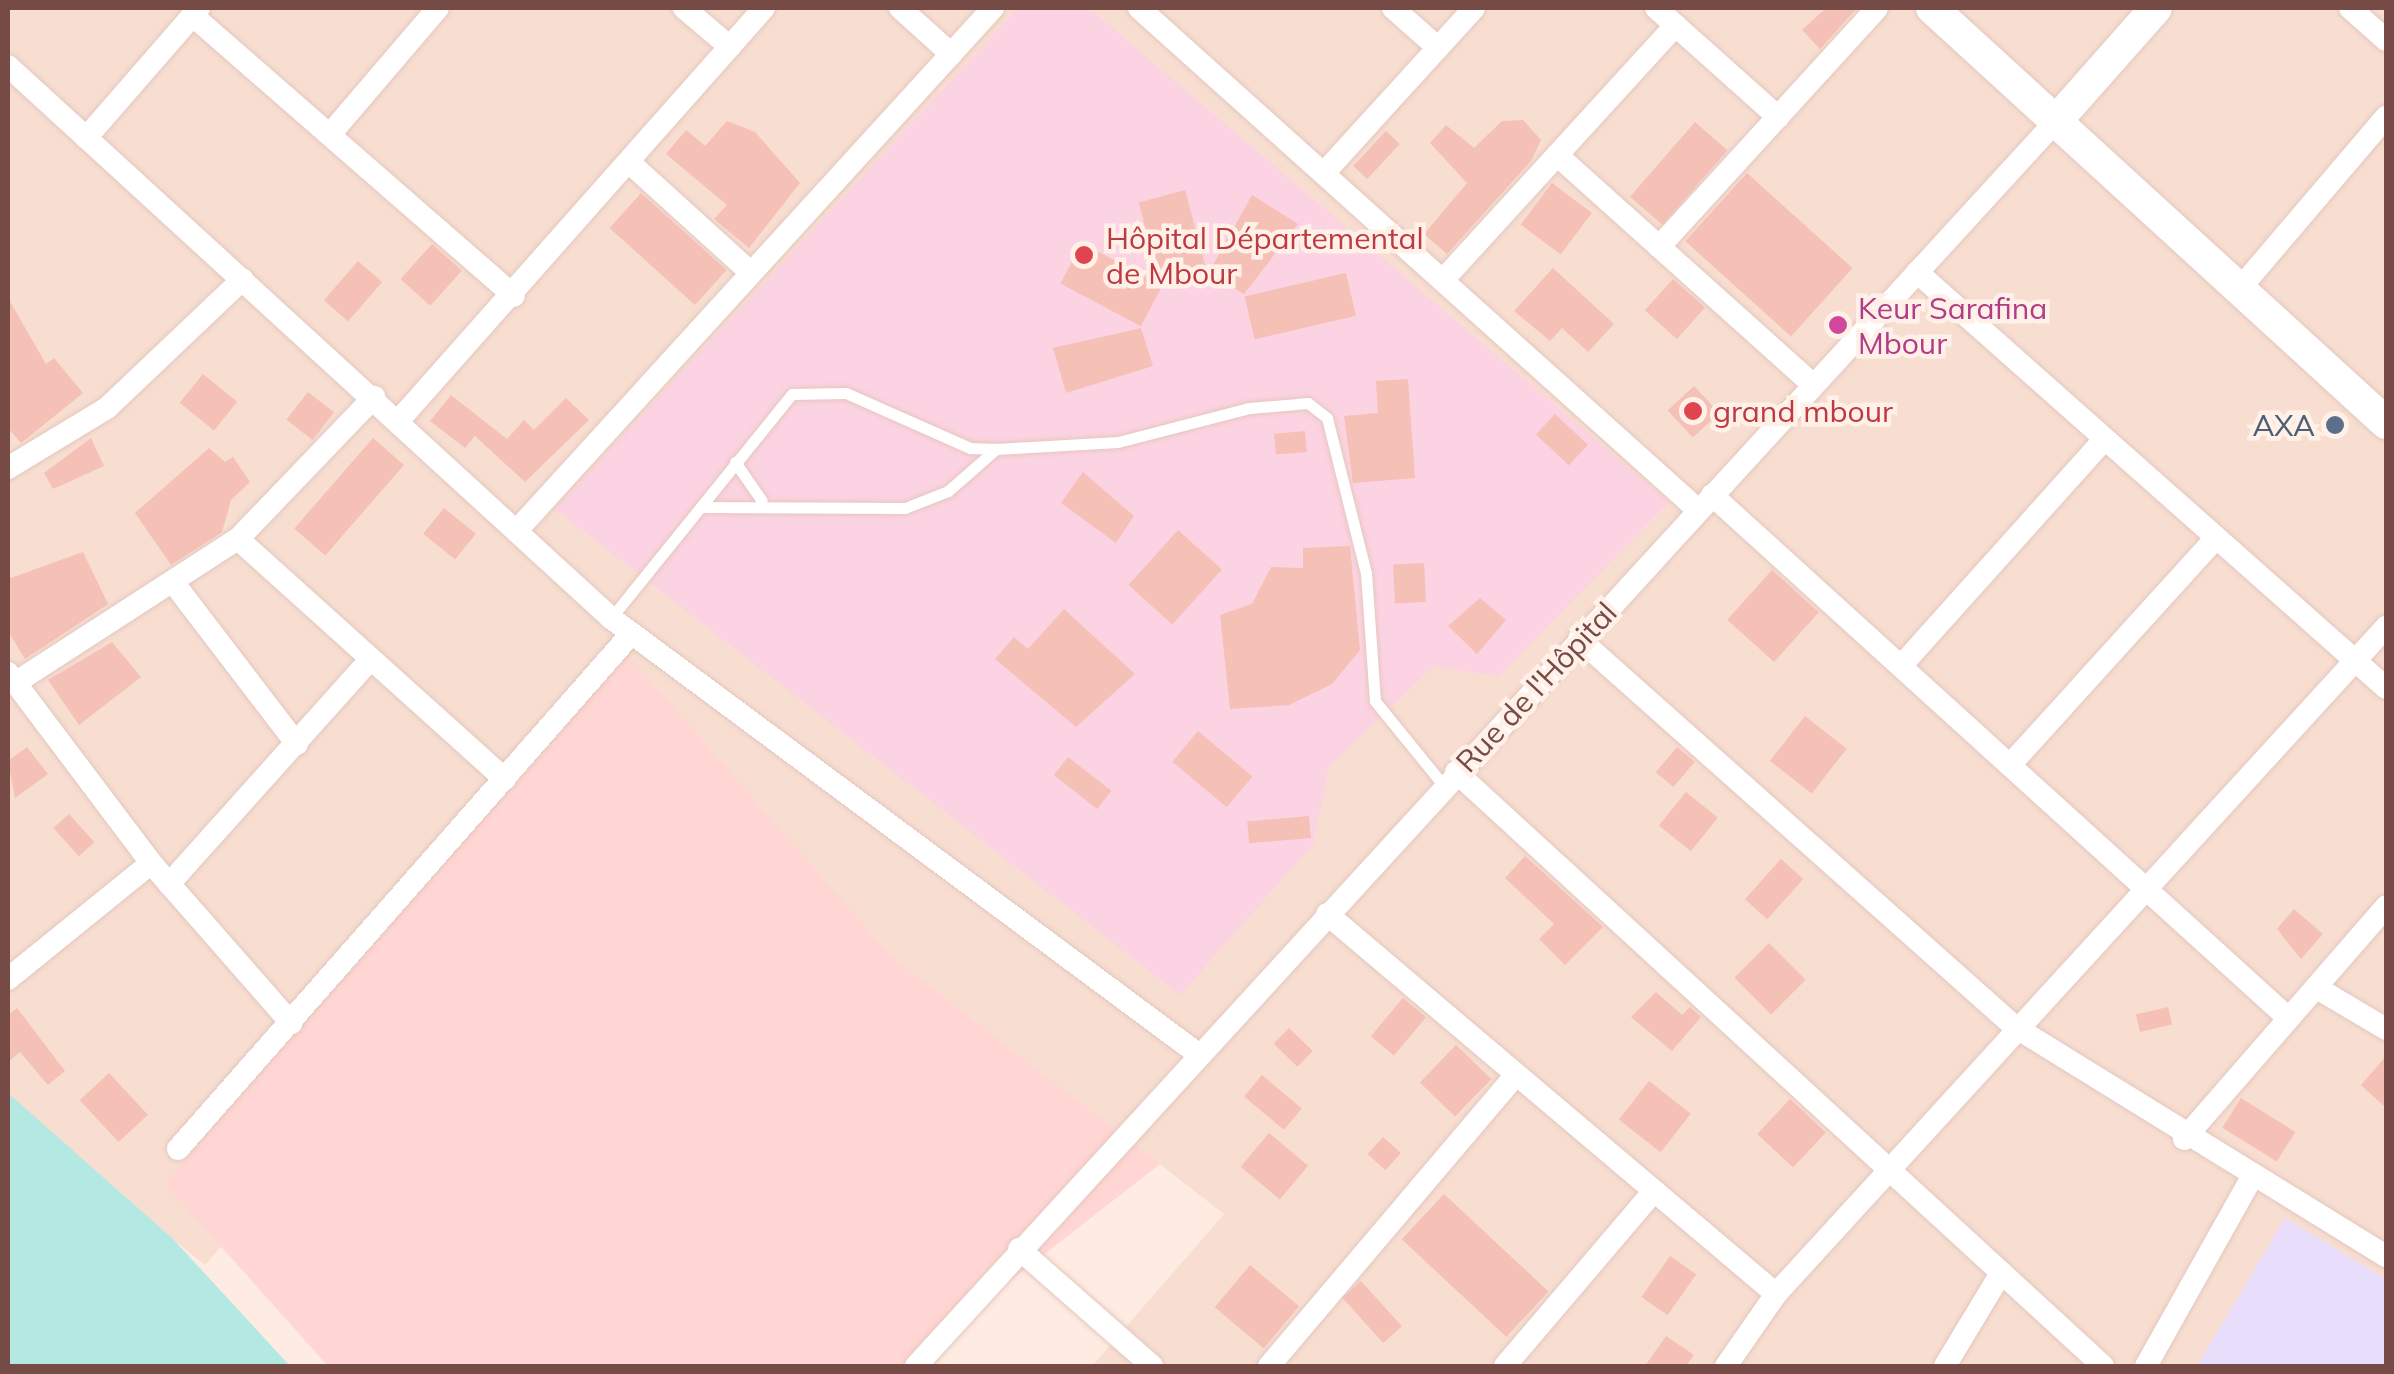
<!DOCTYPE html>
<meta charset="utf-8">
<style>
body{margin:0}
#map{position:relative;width:2394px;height:1374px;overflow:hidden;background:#feebe1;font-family:Mulish,sans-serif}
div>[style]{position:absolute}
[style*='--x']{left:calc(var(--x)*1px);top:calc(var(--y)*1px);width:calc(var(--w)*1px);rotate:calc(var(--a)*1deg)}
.residential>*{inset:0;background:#f8ded1}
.commercial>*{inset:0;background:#ffd6d3}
.education>*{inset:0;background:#e8ddfa}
.medical>*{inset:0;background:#fcd3e2}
.water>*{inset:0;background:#b4e8e3}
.building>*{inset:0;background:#f5c0b6;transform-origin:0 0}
.roads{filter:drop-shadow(0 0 2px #e4c7bf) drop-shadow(0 0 2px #e4c7bf)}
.lane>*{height:11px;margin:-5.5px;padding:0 5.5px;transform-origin:5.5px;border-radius:5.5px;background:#fff}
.street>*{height:22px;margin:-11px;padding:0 11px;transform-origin:11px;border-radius:11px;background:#fff}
.secondary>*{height:32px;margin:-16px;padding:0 16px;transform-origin:16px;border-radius:16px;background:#fff}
.dots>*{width:28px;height:28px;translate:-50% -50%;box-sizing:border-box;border:5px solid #fff0e8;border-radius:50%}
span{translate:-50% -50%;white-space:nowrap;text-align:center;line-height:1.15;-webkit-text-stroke:9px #fff0e8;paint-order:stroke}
.health-label{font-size:30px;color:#be3a42}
.left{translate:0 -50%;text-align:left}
.hotel-label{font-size:30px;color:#b23c85}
.service-label{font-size:30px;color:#4e5e75}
.right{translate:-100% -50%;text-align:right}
.street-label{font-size:30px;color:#764b46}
.frame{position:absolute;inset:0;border:10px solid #764b46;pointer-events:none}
</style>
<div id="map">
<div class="residential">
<i style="clip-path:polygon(8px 8px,2386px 8px,2386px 1366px,1092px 1366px,1224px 1214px,642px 763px,205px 1265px,8px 1108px)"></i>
</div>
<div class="commercial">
<i style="clip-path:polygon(621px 647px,890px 955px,1160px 1164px,901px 1366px,328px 1366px,165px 1184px)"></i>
</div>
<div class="education">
<i style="clip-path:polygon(2285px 1218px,2386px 1279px,2386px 1366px,2197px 1366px)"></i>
</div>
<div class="medical">
<i style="clip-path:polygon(1018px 8px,1089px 8px,1669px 502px,1499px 676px,1433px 667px,1329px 767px,1313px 845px,1180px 995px,555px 509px)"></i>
</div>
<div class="water">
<i style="clip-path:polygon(8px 1093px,173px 1239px,290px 1366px,8px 1366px)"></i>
</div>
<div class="building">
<i style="clip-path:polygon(1826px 8px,1857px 8px,1820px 49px,1802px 30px)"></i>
<i style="clip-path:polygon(1523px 120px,1541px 140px,1531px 161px,1447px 254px,1424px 234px,1467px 183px,1430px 143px,1446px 125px,1474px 148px,1502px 121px)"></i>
<i style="clip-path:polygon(727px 121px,755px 132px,800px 183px,749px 248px,714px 219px,727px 205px,666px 154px,686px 130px,705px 146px)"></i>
<i style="left:1695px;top:122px;width:43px;height:99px;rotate:41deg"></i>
<i style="left:1386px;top:131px;width:19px;height:48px;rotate:43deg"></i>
<i style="left:1747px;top:173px;width:142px;height:92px;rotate:42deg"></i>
<i style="left:1552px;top:183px;width:50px;height:52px;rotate:37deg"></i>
<i style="left:1185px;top:190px;width:87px;height:48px;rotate:75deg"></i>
<i style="left:641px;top:193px;width:115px;height:47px;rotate:42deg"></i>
<i style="clip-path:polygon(1252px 195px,1298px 224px,1244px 294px,1208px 274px)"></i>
<i style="left:1082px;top:243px;width:91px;height:46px;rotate:28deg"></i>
<i style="left:432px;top:244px;width:40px;height:47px;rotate:42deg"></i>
<i style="left:358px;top:261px;width:32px;height:52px;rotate:41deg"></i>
<i style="clip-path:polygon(1553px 268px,1614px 324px,1588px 352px,1562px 328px,1550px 341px,1514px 311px)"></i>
<i style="left:1346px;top:273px;width:44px;height:104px;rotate:77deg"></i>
<i style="left:1673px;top:279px;width:43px;height:42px;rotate:42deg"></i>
<i style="clip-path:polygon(8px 298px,46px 364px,54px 358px,83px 393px,21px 443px,8px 428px)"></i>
<i style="clip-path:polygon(1141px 328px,1153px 366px,1066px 393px,1053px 348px)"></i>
<i style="left:203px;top:374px;width:44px;height:37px;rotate:39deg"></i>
<i style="clip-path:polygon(1408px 379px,1415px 478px,1353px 483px,1344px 416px,1378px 413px,1376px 381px)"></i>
<i style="left:1694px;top:386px;width:37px;height:36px;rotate:47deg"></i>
<i style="left:308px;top:392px;width:33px;height:35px;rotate:38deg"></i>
<i style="clip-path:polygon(451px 395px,507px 439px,524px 420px,534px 430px,566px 398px,589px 420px,525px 482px,475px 436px,465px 448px,430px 421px)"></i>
<i style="left:1555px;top:414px;width:45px;height:28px;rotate:43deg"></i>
<i style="left:1305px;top:431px;width:21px;height:31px;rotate:85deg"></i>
<i style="clip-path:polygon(91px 438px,104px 466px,53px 489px,44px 473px)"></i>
<i style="left:373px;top:438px;width:41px;height:120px;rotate:41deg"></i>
<i style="clip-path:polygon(209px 448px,225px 462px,233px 457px,250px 482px,231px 500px,222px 532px,171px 565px,135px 513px)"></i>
<i style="clip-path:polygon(1083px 472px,1134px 516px,1116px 543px,1061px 503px)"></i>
<i style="left:444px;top:508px;width:41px;height:33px;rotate:39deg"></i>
<i style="left:1178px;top:530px;width:59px;height:74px;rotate:42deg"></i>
<i style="clip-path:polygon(1350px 546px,1360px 650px,1332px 684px,1289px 705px,1230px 709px,1220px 615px,1252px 604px,1271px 567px,1303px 568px,1303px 548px)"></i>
<i style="clip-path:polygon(83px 552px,108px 604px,25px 659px,8px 631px,8px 579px)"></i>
<i style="left:1424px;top:563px;width:39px;height:31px;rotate:87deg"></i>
<i style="left:1772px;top:570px;width:63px;height:67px;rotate:42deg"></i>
<i style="clip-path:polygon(1480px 598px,1506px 620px,1477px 654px,1448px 626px)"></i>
<i style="clip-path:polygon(1064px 609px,1135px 674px,1076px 727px,995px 659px,1014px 637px,1028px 649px)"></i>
<i style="clip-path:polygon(112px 642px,141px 677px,79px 725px,48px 680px)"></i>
<i style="left:1805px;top:716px;width:53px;height:57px;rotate:38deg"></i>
<i style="left:1198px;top:731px;width:71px;height:40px;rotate:40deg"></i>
<i style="clip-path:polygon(27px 747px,48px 774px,15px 798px,8px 761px)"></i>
<i style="left:1677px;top:747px;width:23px;height:33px;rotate:40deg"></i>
<i style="left:1068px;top:757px;width:55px;height:23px;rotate:38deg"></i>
<i style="left:1686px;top:792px;width:41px;height:43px;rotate:39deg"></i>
<i style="left:69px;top:814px;width:38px;height:21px;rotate:48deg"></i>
<i style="left:1309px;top:816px;width:22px;height:62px;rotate:85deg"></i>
<i style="clip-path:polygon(1525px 856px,1603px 927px,1565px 965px,1539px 939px,1554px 924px,1505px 878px)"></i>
<i style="left:1781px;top:859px;width:30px;height:54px;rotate:42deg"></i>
<i style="clip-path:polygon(2294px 909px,2323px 934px,2301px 959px,2277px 929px)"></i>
<i style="left:1769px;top:943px;width:52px;height:49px;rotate:45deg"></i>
<i style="clip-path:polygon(1656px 992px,1682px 1015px,1690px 1007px,1701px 1017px,1672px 1051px,1631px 1017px)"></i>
<i style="left:1403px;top:998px;width:30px;height:50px;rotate:40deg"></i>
<i style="left:2168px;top:1007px;width:18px;height:33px;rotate:77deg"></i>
<i style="clip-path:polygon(17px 1008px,65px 1071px,48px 1085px,20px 1052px,8px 1062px,8px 1015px)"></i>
<i style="left:1289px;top:1028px;width:33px;height:22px;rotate:44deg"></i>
<i style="left:1456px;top:1045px;width:49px;height:52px;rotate:44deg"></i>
<i style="clip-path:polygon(2386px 1056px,2386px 1108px,2361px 1085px)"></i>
<i style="left:109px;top:1073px;width:57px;height:40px;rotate:47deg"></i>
<i style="left:1262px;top:1075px;width:52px;height:28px;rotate:40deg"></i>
<i style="left:1649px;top:1081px;width:53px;height:49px;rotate:38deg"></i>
<i style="left:2241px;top:1098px;width:64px;height:35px;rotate:32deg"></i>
<i style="left:1790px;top:1099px;width:49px;height:48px;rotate:43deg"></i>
<i style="left:1269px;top:1133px;width:51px;height:44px;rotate:40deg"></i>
<i style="left:1383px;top:1137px;width:24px;height:23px;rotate:42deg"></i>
<i style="left:1444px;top:1194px;width:143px;height:62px;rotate:43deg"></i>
<i style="left:1670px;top:1256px;width:32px;height:50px;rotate:35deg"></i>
<i style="left:1250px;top:1265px;width:64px;height:55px;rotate:40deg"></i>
<i style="left:1361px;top:1281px;width:61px;height:25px;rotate:48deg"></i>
<i style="clip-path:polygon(1666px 1336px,1694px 1355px,1686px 1366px,1645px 1366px)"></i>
</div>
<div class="roads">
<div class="lane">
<i style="--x:735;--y:462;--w:47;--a:55.3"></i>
<i style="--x:701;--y:507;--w:204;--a:0.3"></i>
<i style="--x:905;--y:508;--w:46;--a:-21.6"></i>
<i style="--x:948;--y:491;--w:64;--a:-41.2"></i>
<i style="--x:611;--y:618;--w:288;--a:-51.1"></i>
<i style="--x:792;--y:394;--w:54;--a:-1.1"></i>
<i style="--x:846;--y:393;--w:136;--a:23.9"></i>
<i style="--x:970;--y:448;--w:26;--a:2"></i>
<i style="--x:996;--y:449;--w:122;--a:-3.3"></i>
<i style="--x:1118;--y:442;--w:135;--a:-14.5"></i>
<i style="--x:1249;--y:408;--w:59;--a:-4.8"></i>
<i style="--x:1308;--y:403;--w:24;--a:38"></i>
<i style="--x:1327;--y:418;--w:160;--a:75.9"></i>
<i style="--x:1366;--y:573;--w:128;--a:86"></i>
<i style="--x:1375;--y:701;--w:109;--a:50.9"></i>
</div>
<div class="street">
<i style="--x:684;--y:8;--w:60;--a:40.3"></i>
<i style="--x:900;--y:8;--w:69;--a:42"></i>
<i style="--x:1139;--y:8;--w:751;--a:41.92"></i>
<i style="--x:1393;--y:8;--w:60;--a:41.6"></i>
<i style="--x:1656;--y:8;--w:164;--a:41.8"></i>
<i style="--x:2350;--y:8;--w:48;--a:41.6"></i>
<i style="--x:192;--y:15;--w:427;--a:41.1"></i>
<i style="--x:8;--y:66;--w:818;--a:42.47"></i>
<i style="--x:611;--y:618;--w:731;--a:36.6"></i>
<i style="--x:332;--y:132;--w:163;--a:-49.5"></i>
<i style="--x:86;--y:138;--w:172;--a:-49"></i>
<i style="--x:1557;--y:155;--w:344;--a:41.9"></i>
<i style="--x:631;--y:164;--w:162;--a:42.2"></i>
<i style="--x:1324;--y:173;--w:223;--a:-47.7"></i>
<i style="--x:1659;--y:247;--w:323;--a:-47.6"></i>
<i style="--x:1917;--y:272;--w:627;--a:41.57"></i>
<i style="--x:1443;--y:280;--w:345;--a:-47.6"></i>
<i style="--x:2242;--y:286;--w:222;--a:-49.6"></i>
<i style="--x:400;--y:419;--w:549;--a:-48.47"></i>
<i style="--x:8;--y:468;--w:116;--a:-31.2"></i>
<i style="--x:107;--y:408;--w:187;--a:-43.5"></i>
<i style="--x:1712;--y:495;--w:777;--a:42.23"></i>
<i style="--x:519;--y:528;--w:704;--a:-47.65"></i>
<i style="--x:238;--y:539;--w:359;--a:42"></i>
<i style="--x:176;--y:586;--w:199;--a:52.6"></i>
<i style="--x:1579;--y:639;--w:584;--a:41.67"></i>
<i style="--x:2015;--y:1027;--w:436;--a:31.7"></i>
<i style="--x:1901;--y:666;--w:302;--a:-48.1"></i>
<i style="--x:8;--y:673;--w:238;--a:53"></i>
<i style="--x:151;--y:863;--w:213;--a:48.8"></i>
<i style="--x:15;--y:683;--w:265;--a:-32.9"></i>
<i style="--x:238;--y:539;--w:197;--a:-46.2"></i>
<i style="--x:2010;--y:765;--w:304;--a:-47.8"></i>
<i style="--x:1456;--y:772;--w:878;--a:42.55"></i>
<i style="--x:169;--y:884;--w:302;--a:-48.1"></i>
<i style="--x:1327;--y:914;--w:588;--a:40.24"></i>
<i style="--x:8;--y:979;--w:184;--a:-39"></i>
<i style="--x:2317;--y:988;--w:80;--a:30.7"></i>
<i style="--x:2184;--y:1139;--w:308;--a:-49"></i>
<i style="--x:178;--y:1149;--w:686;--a:-48.66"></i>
<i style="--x:1019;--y:1249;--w:177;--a:41.3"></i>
<i style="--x:916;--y:1366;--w:1689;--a:-47.52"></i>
<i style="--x:1269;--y:1366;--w:380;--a:-49.7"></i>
<i style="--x:1505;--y:1366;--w:230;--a:-49.6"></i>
<i style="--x:1726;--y:1366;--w:88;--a:-55.2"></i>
<i style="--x:1776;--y:1294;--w:904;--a:-47.56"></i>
<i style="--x:1945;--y:1366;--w:109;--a:-58.9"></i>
<i style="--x:2146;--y:1366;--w:214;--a:-60.7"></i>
</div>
<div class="secondary">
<i style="--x:1932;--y:8;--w:615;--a:42.43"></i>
<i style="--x:2057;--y:120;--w:149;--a:-48.5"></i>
</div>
</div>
<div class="dots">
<i style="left:1084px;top:255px;background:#e0444e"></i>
<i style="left:1838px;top:325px;background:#d1479c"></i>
<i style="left:1693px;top:411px;background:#e0444e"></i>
<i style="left:2335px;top:425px;background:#5c6f8a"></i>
</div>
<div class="health-label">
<span class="left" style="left:1106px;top:255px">Hôpital Départemental<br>de Mbour</span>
<span class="left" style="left:1713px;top:411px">grand mbour</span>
</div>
<div class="hotel-label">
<span class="left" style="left:1858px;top:325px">Keur Sarafina<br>Mbour</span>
</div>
<div class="service-label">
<span class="right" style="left:2315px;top:425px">AXA</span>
</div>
<div class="street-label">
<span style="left:1536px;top:687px;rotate:-47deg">Rue de l'Hôpital</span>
</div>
<div class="frame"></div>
</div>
